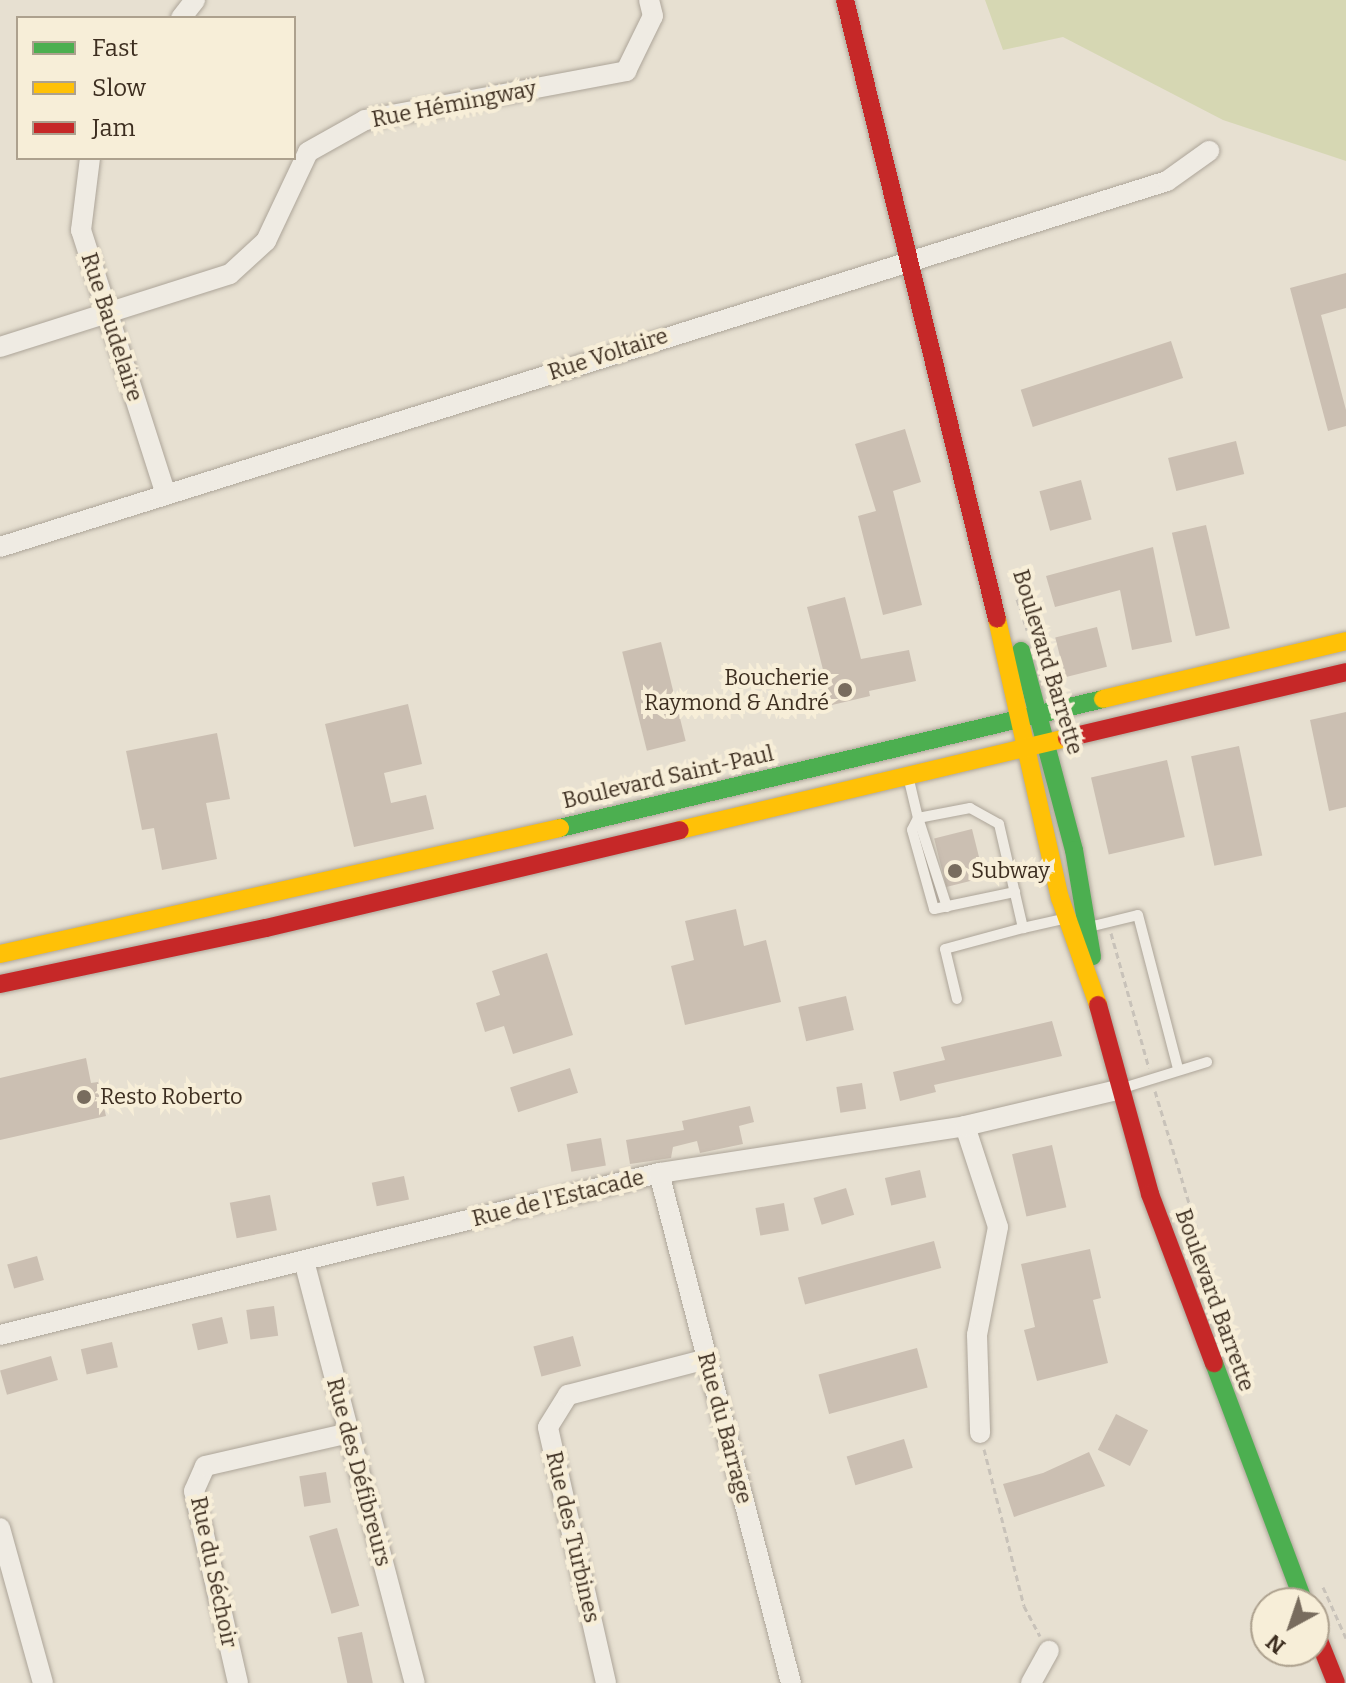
<!DOCTYPE html>
<meta charset="utf-8">
<style>
body{margin:0}
#map{position:relative;width:1346px;height:1683px;overflow:hidden;background:#e7e0d1;font-family:Bitter,serif}
div>[style]{position:absolute}
[style*='--x']{left:calc(var(--x)*1px);top:calc(var(--y)*1px);width:calc(var(--w)*1px);rotate:calc(var(--a)*1deg)}
.green>*{inset:0;background:#d6d7b3}
.building>*{inset:0;background:#cbbfb2;transform-origin:0 0}
.path>*{height:3px;margin-top:-1.5px;transform-origin:0;background:repeating-linear-gradient(90deg,#c8c2b9 0 6px,transparent 0 10px)}
.roads{filter:drop-shadow(0 0 2px #ada599) drop-shadow(0 0 2px #ada599)}
.lane>*{height:10px;margin:-5px;padding:0 5px;transform-origin:5px;border-radius:5px;background:#efebe3}
.street>*{height:20px;margin:-10px;padding:0 10px;transform-origin:10px;border-radius:10px;background:#efebe3}
.fast>*{height:18px;margin:-9px;padding:0 9px;transform-origin:9px;border-radius:9px;background:#4caf50}
.slow>*{height:18px;margin:-9px;padding:0 9px;transform-origin:9px;border-radius:9px;background:#ffc107}
.jam>*{height:18px;margin:-9px;padding:0 9px;transform-origin:9px;border-radius:9px;background:#c62828}
.dots>*{width:22px;height:22px;translate:-50% -50%;box-sizing:border-box;border:4px solid #f7eed8;border-radius:50%}
span{translate:-50% -50%;white-space:nowrap;text-align:center;line-height:1.15;-webkit-text-stroke:8px #f7eed8;paint-order:stroke}
.street-label{font-size:22px;color:#3d2e20}
.poi-label{font-size:22px;color:#3d2e20}
.right{translate:-100% -50%;text-align:right}
.left{translate:0 -50%;text-align:left}
.legend{position:absolute;left:16px;top:16px;width:280px;height:144px;box-sizing:border-box;background:#f7eed8;border:2px solid #ada18e;margin:0;padding:10px 14px;list-style:none;font-size:24px;color:#3d2e20}
.legend li{display:flex;align-items:center;gap:16px;height:40px}
.legend b{width:40px;border:2px solid #ada18e}
.north{position:absolute;left:1250px;top:1587px;width:80px;height:80px;box-sizing:border-box;background:#f7eed8;border:2px solid #ada18e;border-radius:50%;rotate:220deg;font-size:22px;font-weight:700;line-height:32px;text-align:center;color:#3d2e20}
.north::after{content:'';display:block;margin:auto;width:28px;height:36px;background:#786c5e;clip-path:polygon(50% 0,100% 100%,50% 72%,0 100%)}
</style>
<div id="map">
<div class="green">
<i style="clip-path:polygon(985px 0,1346px 0,1346px 161px,1223px 120px,1063px 37px,1003px 50px)"></i>
</div>
<div class="building">
<i style="clip-path:polygon(1346px 273px,1346px 308px,1321px 315px,1346px 410px,1346px 426px,1328px 431px,1290px 288px)"></i>
<i style="left:1171px;top:341px;width:39px;height:158px;rotate:72deg"></i>
<i style="clip-path:polygon(905px 429px,921px 482px,893px 491px,922px 605px,883px 615px,858px 516px,876px 511px,855px 444px)"></i>
<i style="left:1236px;top:441px;width:34px;height:70px;rotate:76deg"></i>
<i style="left:1081px;top:480px;width:41px;height:43px;rotate:75deg"></i>
<i style="left:1206px;top:525px;width:106px;height:35px;rotate:77deg"></i>
<i style="clip-path:polygon(1153px 547px,1172px 642px,1132px 650px,1120px 590px,1055px 607px,1046px 576px)"></i>
<i style="clip-path:polygon(845px 597px,861px 659px,909px 650px,916px 681px,869px 691px,870px 696px,832px 705px,807px 607px)"></i>
<i style="left:1097px;top:627px;width:41px;height:43px;rotate:76deg"></i>
<i style="left:661px;top:642px;width:102px;height:40px;rotate:76deg"></i>
<i style="clip-path:polygon(408px 704px,422px 764px,384px 773px,391px 803px,426px 795px,434px 829px,354px 847px,325px 724px)"></i>
<i style="clip-path:polygon(1346px 712px,1346px 807px,1329px 811px,1310px 720px)"></i>
<i style="clip-path:polygon(217px 733px,230px 799px,206px 803px,217px 859px,162px 870px,154px 828px,142px 830px,126px 751px)"></i>
<i style="left:1239px;top:746px;width:112px;height:49px;rotate:78deg"></i>
<i style="left:1167px;top:760px;width:79px;height:78px;rotate:77deg"></i>
<i style="left:972px;top:829px;width:50px;height:39px;rotate:76deg"></i>
<i style="clip-path:polygon(736px 909px,744px 946px,766px 940px,781px 1002px,685px 1025px,671px 966px,694px 960px,685px 921px)"></i>
<i style="clip-path:polygon(547px 953px,573px 1035px,513px 1054px,504px 1026px,485px 1032px,476px 1003px,500px 995px,492px 971px)"></i>
<i style="left:846px;top:996px;width:35px;height:49px;rotate:77deg"></i>
<i style="clip-path:polygon(1052px 1021px,1062px 1056px,934px 1085px,936px 1092px,900px 1101px,893px 1072px,945px 1060px,941px 1047px)"></i>
<i style="clip-path:polygon(86px 1058px,91px 1083px,98px 1082px,106px 1116px,0 1140px,0 1078px)"></i>
<i style="left:570px;top:1068px;width:26px;height:63px;rotate:72deg"></i>
<i style="left:862px;top:1083px;width:26px;height:26px;rotate:81deg"></i>
<i style="clip-path:polygon(750px 1106px,754px 1122px,739px 1126px,743px 1144px,700px 1153px,697px 1141px,673px 1147px,671px 1158px,630px 1164px,626px 1140px,684px 1130px,682px 1121px)"></i>
<i style="left:601px;top:1138px;width:28px;height:35px;rotate:80deg"></i>
<i style="left:1052px;top:1145px;width:64px;height:41px;rotate:77deg"></i>
<i style="left:920px;top:1170px;width:28px;height:36px;rotate:77deg"></i>
<i style="left:404px;top:1176px;width:24px;height:33px;rotate:78deg"></i>
<i style="left:846px;top:1188px;width:28px;height:34px;rotate:73deg"></i>
<i style="left:270px;top:1195px;width:36px;height:41px;rotate:79deg"></i>
<i style="left:784px;top:1203px;width:28px;height:29px;rotate:80deg"></i>
<i style="left:934px;top:1241px;width:28px;height:141px;rotate:75deg"></i>
<i style="clip-path:polygon(1090px 1249px,1101px 1298px,1093px 1300px,1108px 1363px,1037px 1381px,1024px 1330px,1035px 1327px,1021px 1264px)"></i>
<i style="left:37px;top:1256px;width:25px;height:31px;rotate:74deg"></i>
<i style="left:274px;top:1306px;width:30px;height:28px;rotate:82deg"></i>
<i style="left:222px;top:1317px;width:27px;height:31px;rotate:77deg"></i>
<i style="left:573px;top:1336px;width:31px;height:41px;rotate:75deg"></i>
<i style="left:112px;top:1342px;width:26px;height:32px;rotate:77deg"></i>
<i style="left:917px;top:1348px;width:41px;height:102px;rotate:75deg"></i>
<i style="left:51px;top:1356px;width:25px;height:53px;rotate:74deg"></i>
<i style="left:1116px;top:1414px;width:36px;height:40px;rotate:27deg"></i>
<i style="left:904px;top:1439px;width:30px;height:60px;rotate:73deg"></i>
<i style="clip-path:polygon(1089px 1452px,1105px 1486px,1014px 1517px,1003px 1484px,1043px 1473px)"></i>
<i style="left:326px;top:1472px;width:31px;height:27px;rotate:81deg"></i>
<i style="left:337px;top:1528px;width:81px;height:29px;rotate:74deg"></i>
<i style="left:362px;top:1632px;width:52px;height:25px;rotate:78deg"></i>
</div>
<div class="path">
<i style="--x:1017;--y:599;--w:33;--a:72"></i>
<i style="--x:1111;--y:933;--w:140;--a:74.3"></i>
<i style="--x:1155;--y:1091;--w:269;--a:73.1"></i>
<i style="--x:984;--y:1449;--w:162;--a:75.7"></i>
<i style="--x:1024;--y:1606;--w:34;--a:62"></i>
<i style="--x:1323;--y:1587;--w:56;--a:65.7"></i>
</div>
<div class="roads">
<div class="lane">
<i style="--x:908;--y:776;--w:43;--a:76.6"></i>
<i style="--x:918;--y:818;--w:53;--a:-10.9"></i>
<i style="--x:970;--y:808;--w:33;--a:29"></i>
<i style="--x:999;--y:824;--w:107;--a:77"></i>
<i style="--x:1023;--y:928;--w:45;--a:-12.8"></i>
<i style="--x:947;--y:907;--w:94;--a:-108"></i>
<i style="--x:918;--y:818;--w:13;--a:117"></i>
<i style="--x:912;--y:830;--w:82;--a:74.4"></i>
<i style="--x:934;--y:909;--w:83;--a:-11.9"></i>
<i style="--x:1089;--y:927;--w:50;--a:-13.8"></i>
<i style="--x:1138;--y:915;--w:159;--a:75.4"></i>
<i style="--x:957;--y:999;--w:51;--a:-103.5"></i>
<i style="--x:945;--y:949;--w:81;--a:-15.1"></i>
<i style="--x:1123;--y:1088;--w:88;--a:-17.2"></i>
</div>
<div class="street">
<i style="--x:181;--y:18;--w:23;--a:-52"></i>
<i style="--x:90;--y:158;--w:73;--a:97.1"></i>
<i style="--x:81;--y:230;--w:277;--a:72.2"></i>
<i style="--x:0;--y:347;--w:241;--a:-17.6"></i>
<i style="--x:230;--y:274;--w:49;--a:-42.5"></i>
<i style="--x:266;--y:241;--w:98;--a:-64.7"></i>
<i style="--x:308;--y:152;--w:65;--a:-29.3"></i>
<i style="--x:365;--y:120;--w:266;--a:-10.6"></i>
<i style="--x:626;--y:71;--w:61;--a:-63.9"></i>
<i style="--x:653;--y:16;--w:16;--a:-104"></i>
<i style="--x:0;--y:547;--w:1223;--a:-17.41"></i>
<i style="--x:1167;--y:181;--w:52;--a:-35.5"></i>
<i style="--x:965;--y:1126;--w:106;--a:71.9"></i>
<i style="--x:998;--y:1227;--w:110;--a:101"></i>
<i style="--x:977;--y:1335;--w:98;--a:88.2"></i>
<i style="--x:659;--y:1173;--w:527;--a:75.49"></i>
<i style="--x:304;--y:1261;--w:436;--a:75.3"></i>
<i style="--x:0;--y:1335;--w:679;--a:-13.81"></i>
<i style="--x:659;--y:1173;--w:310;--a:-8.7"></i>
<i style="--x:965;--y:1126;--w:160;--a:-13.3"></i>
<i style="--x:0;--y:1528;--w:161;--a:74.5"></i>
<i style="--x:238;--y:1683;--w:197;--a:-102.9"></i>
<i style="--x:194;--y:1491;--w:27;--a:-66"></i>
<i style="--x:205;--y:1466;--w:148;--a:-12.9"></i>
<i style="--x:606;--y:1683;--w:262;--a:-102.8"></i>
<i style="--x:548;--y:1427;--w:38;--a:-58"></i>
<i style="--x:568;--y:1395;--w:144;--a:-14.5"></i>
<i style="--x:1031;--y:1683;--w:37;--a:-61"></i>
</div>
<div class="fast">
<i style="--x:1021;--y:651;--w:206;--a:75.1"></i>
<i style="--x:1074;--y:850;--w:108;--a:80.4"></i>
<i style="--x:560;--y:828;--w:558;--a:-13.36"></i>
<i style="--x:1214;--y:1363;--w:256;--a:69.4"></i>
</div>
<div class="slow">
<i style="--x:997;--y:619;--w:286;--a:77.3"></i>
<i style="--x:1060;--y:898;--w:114;--a:70.4"></i>
<i style="--x:1103;--y:699;--w:250;--a:-13.4"></i>
<i style="--x:680;--y:830;--w:398;--a:-13.4"></i>
<i style="--x:0;--y:954;--w:574;--a:-12.68"></i>
</div>
<div class="jam">
<i style="--x:845;--y:0;--w:637;--a:76.2"></i>
<i style="--x:1067;--y:738;--w:287;--a:-13.3"></i>
<i style="--x:0;--y:984;--w:272;--a:-11.9"></i>
<i style="--x:266;--y:928;--w:425;--a:-13.3"></i>
<i style="--x:1098;--y:1005;--w:196;--a:74.6"></i>
<i style="--x:1150;--y:1194;--w:181;--a:69.3"></i>
<i style="--x:1314;--y:1628;--w:59;--a:68.2"></i>
</div>
</div>
<div class="dots">
<i style="left:845px;top:690px;background:#786c5e"></i>
<i style="left:955px;top:871px;background:#786c5e"></i>
<i style="left:84px;top:1097px;background:#786c5e"></i>
</div>
<div class="street-label">
<span style="left:454px;top:104px;rotate:-11deg">Rue Hémingway</span>
<span style="left:112px;top:327px;rotate:72deg">Rue Baudelaire</span>
<span style="left:608px;top:354px;rotate:-18deg">Rue Voltaire</span>
<span style="left:1048px;top:662px;rotate:73deg">Boulevard Barrette</span>
<span style="left:668px;top:777px;rotate:-13deg">Boulevard Saint-Paul</span>
<span style="left:558px;top:1198px;rotate:-14deg">Rue de l'Estacade</span>
<span style="left:1215px;top:1300px;rotate:70deg">Boulevard Barrette</span>
<span style="left:725px;top:1428px;rotate:75deg">Rue du Barrage</span>
<span style="left:359px;top:1472px;rotate:75deg">Rue des Défibreurs</span>
<span style="left:573px;top:1537px;rotate:77deg">Rue des Turbines</span>
<span style="left:214px;top:1572px;rotate:78deg">Rue du Séchoir</span>
</div>
<div class="poi-label">
<span class="right" style="left:829px;top:690px">Boucherie<br>Raymond &amp; André</span>
<span class="left" style="left:971px;top:871px">Subway</span>
<span class="left" style="left:100px;top:1097px">Resto Roberto</span>
</div>
<ul class="legend">
<li><b style="height:10px;background:#4caf50"></b>Fast</li>
<li><b style="height:10px;background:#ffc107"></b>Slow</li>
<li><b style="height:10px;background:#c62828"></b>Jam</li>
</ul>
<div class="north">N</div>
</div>
